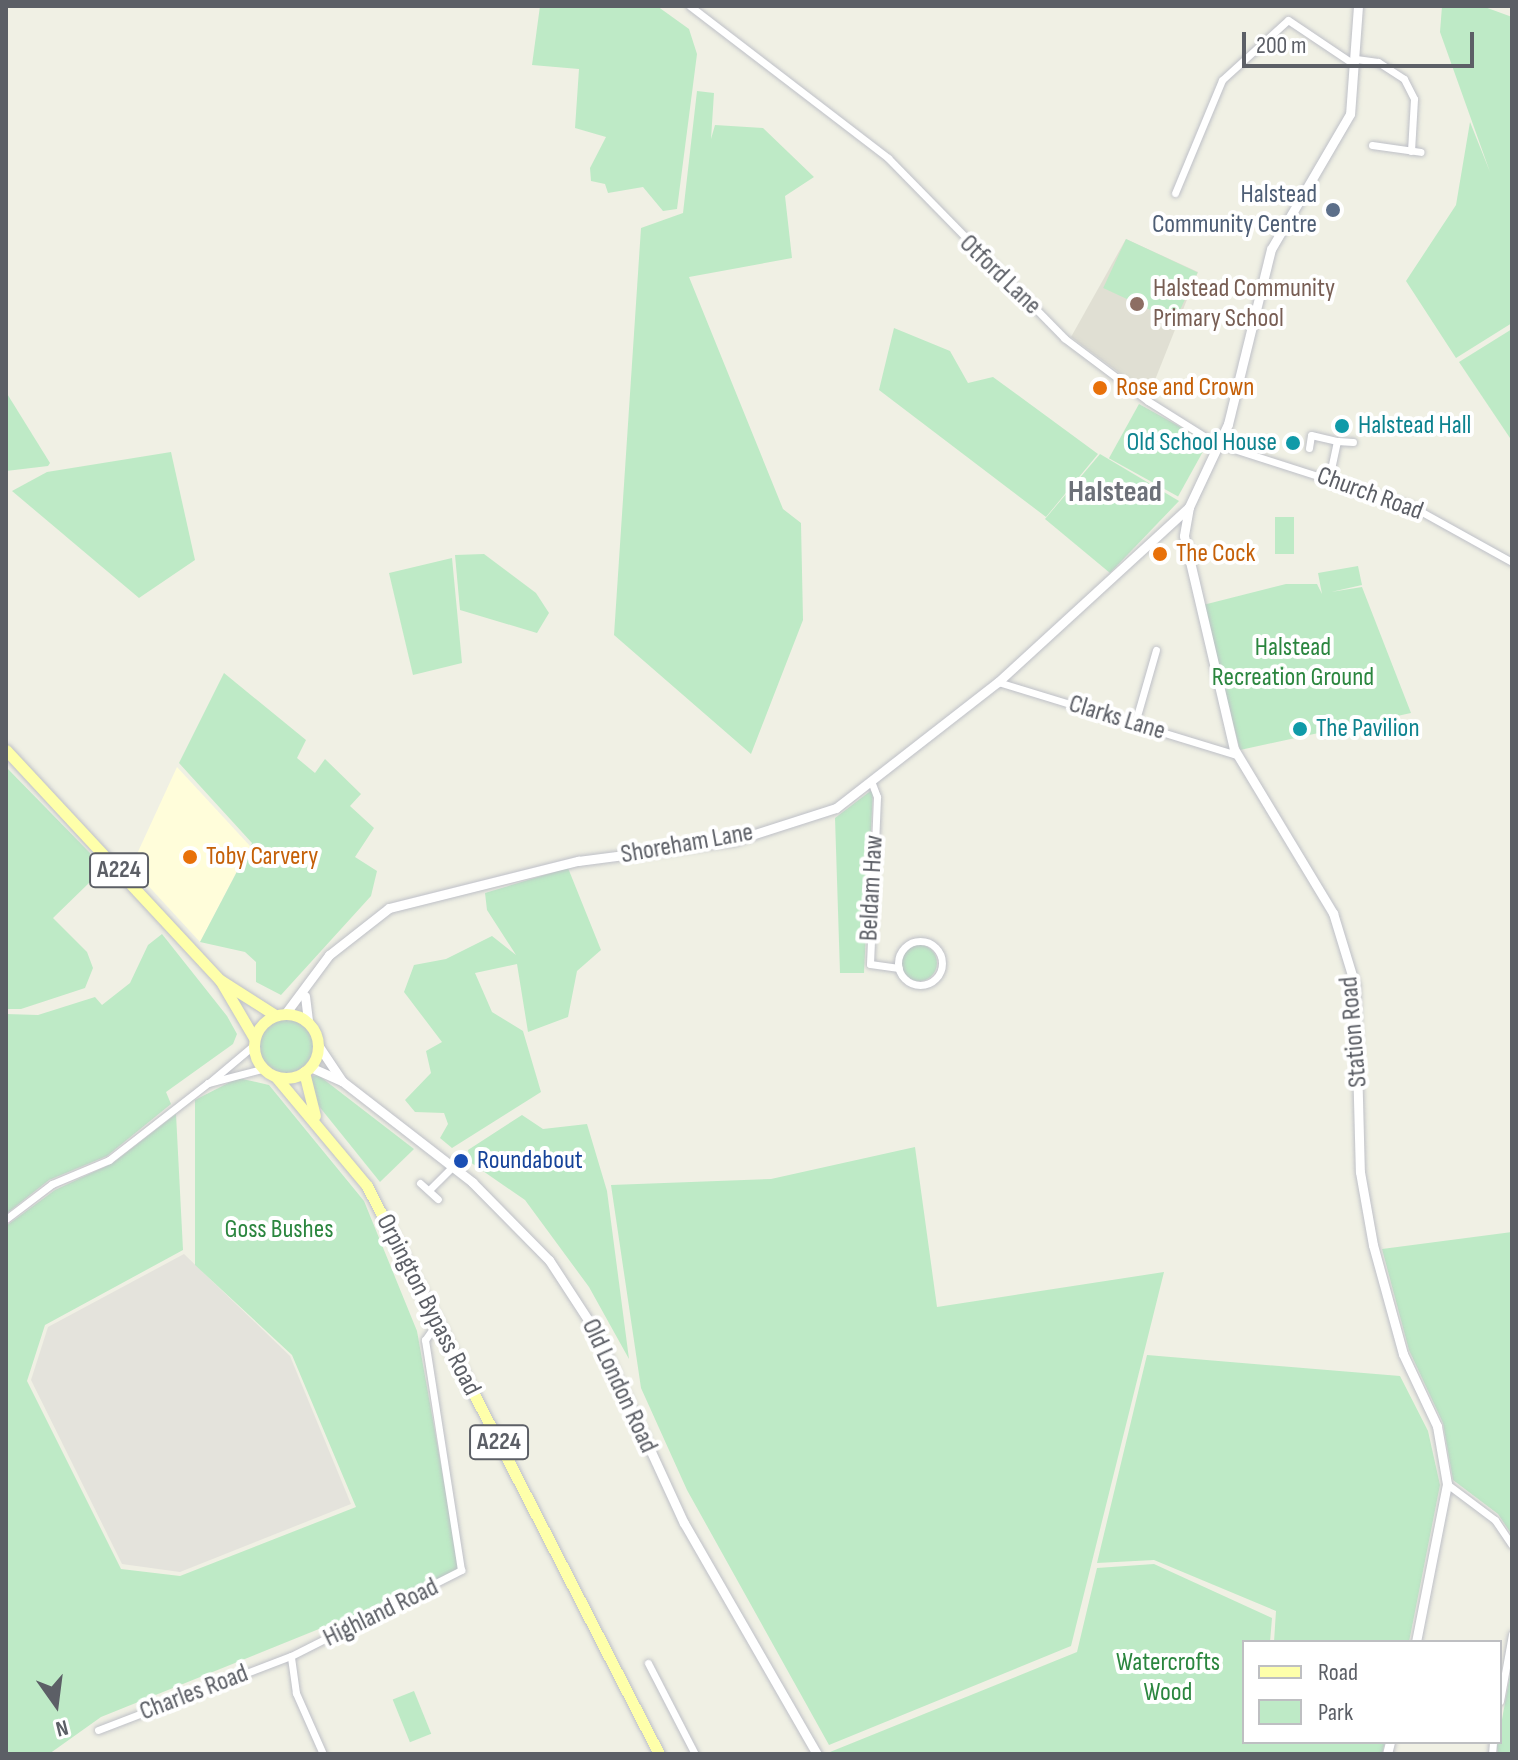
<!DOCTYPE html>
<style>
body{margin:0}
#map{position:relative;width:1518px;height:1760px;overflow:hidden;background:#f0f0e4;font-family:"Sofia Sans Condensed",sans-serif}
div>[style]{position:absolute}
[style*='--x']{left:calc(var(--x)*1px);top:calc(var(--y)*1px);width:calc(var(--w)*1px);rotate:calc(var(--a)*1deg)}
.commercial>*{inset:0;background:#fffdda}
.industrial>*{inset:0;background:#e4e3dc}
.education>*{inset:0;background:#e0dfd3}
.green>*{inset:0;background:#beeac6;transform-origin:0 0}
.round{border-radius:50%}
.roads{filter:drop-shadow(0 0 2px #bec0c7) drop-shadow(0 0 2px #bec0c7)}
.minor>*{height:7px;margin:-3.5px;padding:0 3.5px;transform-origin:3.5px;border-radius:3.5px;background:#fff}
.minor>.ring{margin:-3.5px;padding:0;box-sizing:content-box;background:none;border:7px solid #fff;border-radius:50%}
.tertiary>*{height:9px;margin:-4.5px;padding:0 4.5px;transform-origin:4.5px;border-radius:4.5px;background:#fff}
.primary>*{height:11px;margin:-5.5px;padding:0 5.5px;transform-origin:5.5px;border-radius:5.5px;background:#feffaa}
.primary>.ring{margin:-5.5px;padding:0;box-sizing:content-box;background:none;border:11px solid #feffaa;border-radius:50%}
.dots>*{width:22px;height:22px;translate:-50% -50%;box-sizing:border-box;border:4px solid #fff;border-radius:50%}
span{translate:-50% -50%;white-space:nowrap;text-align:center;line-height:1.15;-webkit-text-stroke:8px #fff;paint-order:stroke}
.shield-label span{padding:2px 6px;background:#fff;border:2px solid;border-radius:6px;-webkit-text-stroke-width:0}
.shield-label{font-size:24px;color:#5c5f66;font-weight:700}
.service-label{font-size:26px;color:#4e5e75}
.right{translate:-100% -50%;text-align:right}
.street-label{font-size:26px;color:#5c5f66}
.education-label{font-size:26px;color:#785e54}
.left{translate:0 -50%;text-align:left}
.food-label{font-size:26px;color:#c56008}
.culture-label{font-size:26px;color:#0d838f}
.park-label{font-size:26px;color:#2b863f}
.transit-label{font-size:26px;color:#164399}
.quarter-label{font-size:30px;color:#6d7179;font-weight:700}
.frame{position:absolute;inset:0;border:8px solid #5c5f66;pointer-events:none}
.legend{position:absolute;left:1242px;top:1640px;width:260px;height:104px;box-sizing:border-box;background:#fff;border:2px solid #bebfc2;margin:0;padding:10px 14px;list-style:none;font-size:24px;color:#5c5f66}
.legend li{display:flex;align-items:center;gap:16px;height:40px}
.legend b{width:40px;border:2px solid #bebfc2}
.north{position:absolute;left:16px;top:1664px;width:80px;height:80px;-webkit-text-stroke:6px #fff;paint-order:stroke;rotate:166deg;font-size:22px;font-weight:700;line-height:32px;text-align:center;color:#5c5f66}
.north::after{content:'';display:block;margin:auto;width:28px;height:36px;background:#5c5f66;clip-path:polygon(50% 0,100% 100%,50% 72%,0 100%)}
.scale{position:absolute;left:1242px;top:32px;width:232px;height:36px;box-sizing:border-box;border:4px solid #5c5f66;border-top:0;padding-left:10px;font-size:24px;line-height:28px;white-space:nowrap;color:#5c5f66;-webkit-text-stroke:6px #fff;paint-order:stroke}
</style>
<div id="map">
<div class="commercial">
<i style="clip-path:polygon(177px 767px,250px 846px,200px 942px,131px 867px)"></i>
</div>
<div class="industrial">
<i style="clip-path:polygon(184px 1254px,290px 1356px,351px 1504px,180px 1572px,122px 1564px,31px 1380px,48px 1327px)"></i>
</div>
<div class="education">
<i style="clip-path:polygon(1126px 239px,1198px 272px,1149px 395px,1071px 337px)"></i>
</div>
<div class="green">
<i style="clip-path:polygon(540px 6px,657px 6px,689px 29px,697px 54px,677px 209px,663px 211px,643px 187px,608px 193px,605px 184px,591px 181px,590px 168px,606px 137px,575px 128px,579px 69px,532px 65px)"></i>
<i style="clip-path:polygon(1442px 6px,1482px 6px,1512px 17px,1512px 323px,1456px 358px,1406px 281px,1456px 205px,1470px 122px,1490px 172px,1440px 32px)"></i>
<i style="clip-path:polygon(697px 91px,714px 93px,711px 139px,715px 125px,763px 128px,814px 177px,785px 196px,792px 258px,689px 277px,783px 509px,801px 523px,803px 620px,751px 754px,614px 635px,641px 228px,683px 213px)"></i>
<i style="left:1126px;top:239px;width:79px;height:54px;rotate:25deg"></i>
<i style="clip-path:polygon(894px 328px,950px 351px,968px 383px,993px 377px,1098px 454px,1046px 517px,879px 390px)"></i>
<i style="clip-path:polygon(1512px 329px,1512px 441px,1459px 362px)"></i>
<i style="clip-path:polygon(6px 392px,50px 463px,48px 466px,6px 471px)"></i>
<i style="left:1139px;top:404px;width:79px;height:62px;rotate:29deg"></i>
<i style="clip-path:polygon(171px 452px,195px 560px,139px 598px,12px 491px,47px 472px)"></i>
<i style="clip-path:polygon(1100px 454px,1179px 501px,1110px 573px,1045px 519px)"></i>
<i style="left:1275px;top:517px;width:19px;height:37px"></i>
<i style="clip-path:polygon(484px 554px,536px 593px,549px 613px,537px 633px,460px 610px,455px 555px)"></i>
<i style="clip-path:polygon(452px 558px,462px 663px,413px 675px,389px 573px)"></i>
<i style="clip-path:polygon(1358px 566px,1362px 585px,1331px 592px,1362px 587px,1411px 713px,1240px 750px,1203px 605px,1286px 584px,1317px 584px,1322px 594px,1318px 573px)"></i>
<i style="clip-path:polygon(224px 673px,306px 740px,297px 758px,315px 773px,325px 759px,361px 794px,350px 806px,374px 828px,355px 857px,377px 871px,371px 896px,281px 995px,256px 982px,256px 962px,245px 952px,200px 942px,252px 843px,179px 763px)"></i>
<i style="clip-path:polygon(6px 767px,90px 853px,90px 882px,53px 918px,87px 952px,93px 968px,85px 988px,21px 1009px,6px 1009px)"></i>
<i style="clip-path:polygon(873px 789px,864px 973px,840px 973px,835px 818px)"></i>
<i style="clip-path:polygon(568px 868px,601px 950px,577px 971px,568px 1017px,528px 1032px,517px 964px,475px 973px,492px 1012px,523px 1031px,541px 1092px,452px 1148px,440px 1138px,448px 1124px,444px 1113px,415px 1112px,405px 1100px,431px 1073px,426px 1051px,442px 1042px,404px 992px,414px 965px,446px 959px,492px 936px,516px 955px,487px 910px,485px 893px)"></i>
<i style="clip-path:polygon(162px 934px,227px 1016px,237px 1034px,233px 1044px,166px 1092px,171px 1104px,107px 1156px,49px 1180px,6px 1214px,6px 1014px,38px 1015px,95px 997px,102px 1005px,130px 983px,148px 945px)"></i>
<i class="round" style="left:901px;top:945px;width:36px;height:36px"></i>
<i class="round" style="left:259px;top:1019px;width:54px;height:54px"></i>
<i style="clip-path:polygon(318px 1075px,414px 1149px,380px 1182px,314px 1100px,310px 1077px)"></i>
<i style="clip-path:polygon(238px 1078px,269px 1085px,364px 1201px,417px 1331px,460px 1572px,101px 1717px,49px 1754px,6px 1754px,6px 1226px,55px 1190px,113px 1163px,176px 1114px,183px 1250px,45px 1325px,27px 1381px,121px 1569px,180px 1576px,356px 1507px,292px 1355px,195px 1265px,195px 1100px)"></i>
<i style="clip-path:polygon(522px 1115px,543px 1129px,587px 1124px,607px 1191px,629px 1359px,589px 1287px,525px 1200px,470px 1162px,468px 1150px)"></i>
<i style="clip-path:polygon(915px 1147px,937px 1307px,1164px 1272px,1071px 1646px,829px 1745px,687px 1490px,641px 1388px,611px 1185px,771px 1179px)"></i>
<i style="clip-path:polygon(1512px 1232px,1512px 1535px,1498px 1514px,1453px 1480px,1443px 1423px,1409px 1350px,1382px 1249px)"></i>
<i style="clip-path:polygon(1147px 1355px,1400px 1376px,1428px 1431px,1440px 1485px,1409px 1642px,1274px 1642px,1276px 1611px,1154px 1560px,1097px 1563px)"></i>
<i style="clip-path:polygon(1154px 1564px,1272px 1618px,1270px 1642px,1244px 1642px,1244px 1742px,1385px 1742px,1382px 1754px,830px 1752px,1077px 1652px,1097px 1568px)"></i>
<i style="clip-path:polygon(1512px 1664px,1512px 1754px,1498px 1754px,1497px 1747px)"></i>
<i style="left:414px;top:1691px;width:46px;height:23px;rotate:68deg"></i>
</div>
<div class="roads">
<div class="minor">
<i style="--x:690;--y:6;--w:250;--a:37.5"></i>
<i style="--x:888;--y:158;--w:252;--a:45.6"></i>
<i style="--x:1064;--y:338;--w:105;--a:36.9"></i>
<i style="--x:1148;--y:401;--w:79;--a:32.1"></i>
<i style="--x:1215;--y:443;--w:206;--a:17.8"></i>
<i style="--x:1411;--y:506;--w:115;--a:29"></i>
<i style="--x:1356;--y:59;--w:22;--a:8"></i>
<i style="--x:1378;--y:62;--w:31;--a:33"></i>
<i style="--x:1404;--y:79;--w:22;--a:63"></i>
<i style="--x:1414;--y:99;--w:52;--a:93.3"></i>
<i style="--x:1372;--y:145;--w:49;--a:8.1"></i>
<i style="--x:1175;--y:193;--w:122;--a:-67.4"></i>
<i style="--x:1222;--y:80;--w:89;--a:-42.3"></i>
<i style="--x:1288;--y:20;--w:81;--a:33.9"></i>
<i style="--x:1337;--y:441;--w:16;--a:4"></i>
<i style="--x:1309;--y:448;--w:13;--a:-81"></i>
<i style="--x:1311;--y:435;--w:27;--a:13"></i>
<i style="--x:1337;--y:441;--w:40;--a:102"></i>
<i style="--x:998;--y:682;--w:250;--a:17"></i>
<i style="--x:1135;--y:723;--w:76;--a:-74"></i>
<i style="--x:871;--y:781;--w:17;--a:69"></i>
<i style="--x:877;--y:797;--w:167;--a:92.4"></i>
<i style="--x:870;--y:964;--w:29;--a:8"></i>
<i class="ring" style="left:898px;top:941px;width:37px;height:37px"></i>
<i style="--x:210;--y:1082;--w:57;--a:-40.1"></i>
<i style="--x:420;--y:1183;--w:24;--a:42"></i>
<i style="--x:429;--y:1190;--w:33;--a:-45"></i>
<i style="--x:6;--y:1219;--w:58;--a:-37.3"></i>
<i style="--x:52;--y:1184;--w:62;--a:-22.8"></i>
<i style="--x:109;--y:1160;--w:125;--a:-37.9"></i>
<i style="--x:208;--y:1083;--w:56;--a:-14.5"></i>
<i style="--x:1447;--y:1484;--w:60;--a:36.9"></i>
<i style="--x:1495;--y:1520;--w:30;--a:56"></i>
<i style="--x:648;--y:1663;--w:102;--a:62.7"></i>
<i style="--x:1500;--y:1701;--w:68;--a:-79.8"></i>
<i style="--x:98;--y:1730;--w:207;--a:-21"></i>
<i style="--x:323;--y:1754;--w:67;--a:-113.9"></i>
<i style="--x:296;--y:1693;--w:37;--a:-98"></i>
<i style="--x:291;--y:1656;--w:191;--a:-26.8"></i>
<i style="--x:461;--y:1570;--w:233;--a:-98.9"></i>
<i style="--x:425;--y:1340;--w:21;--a:-55"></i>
<i style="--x:1492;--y:1754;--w:12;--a:-85"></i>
</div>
<div class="tertiary">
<i style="--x:1358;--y:6;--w:108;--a:94.2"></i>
<i style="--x:1350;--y:114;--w:156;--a:120.3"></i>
<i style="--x:1271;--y:249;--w:180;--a:103.8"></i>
<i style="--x:1228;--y:424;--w:92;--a:115.2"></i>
<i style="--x:1189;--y:507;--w:29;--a:100"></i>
<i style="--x:1184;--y:536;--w:219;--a:76.8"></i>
<i style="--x:1234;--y:749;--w:192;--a:58.9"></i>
<i style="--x:1333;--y:913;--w:75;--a:73"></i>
<i style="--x:1355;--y:985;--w:187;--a:88.5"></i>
<i style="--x:1360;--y:1172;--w:74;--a:79.9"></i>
<i style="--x:1373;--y:1245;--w:113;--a:74.6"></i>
<i style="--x:1403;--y:1354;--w:80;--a:64.7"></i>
<i style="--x:1437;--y:1426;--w:59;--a:80.2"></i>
<i style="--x:1447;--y:1484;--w:161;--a:101.1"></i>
<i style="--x:305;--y:996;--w:26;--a:83"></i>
<i style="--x:285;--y:1014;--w:74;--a:-53.3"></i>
<i style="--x:329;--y:955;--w:76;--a:-38.1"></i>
<i style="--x:389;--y:908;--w:195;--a:-14"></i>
<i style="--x:578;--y:861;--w:156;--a:-7.4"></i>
<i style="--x:733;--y:841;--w:108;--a:-17.8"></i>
<i style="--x:836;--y:808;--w:205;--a:-37.9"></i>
<i style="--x:998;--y:682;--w:259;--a:-42.5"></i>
<i style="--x:318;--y:1045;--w:43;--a:56.3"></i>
<i style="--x:310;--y:1067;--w:35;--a:24"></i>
<i style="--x:342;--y:1081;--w:165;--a:37.8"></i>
<i style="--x:472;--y:1182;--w:110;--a:45.4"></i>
<i style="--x:549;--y:1260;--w:86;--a:56.9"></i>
<i style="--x:596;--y:1332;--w:210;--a:65.3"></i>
<i style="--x:684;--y:1523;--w:267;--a:60.1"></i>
<i style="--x:1387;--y:1754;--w:12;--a:-76"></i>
</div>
<div class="primary">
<i style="--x:6;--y:750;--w:314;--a:47.1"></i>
<i style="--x:220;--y:980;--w:67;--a:59.6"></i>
<i style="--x:220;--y:980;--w:65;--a:32.5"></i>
<i class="ring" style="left:254px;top:1014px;width:53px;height:53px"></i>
<i style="--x:304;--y:1072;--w:45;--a:76"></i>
<i style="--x:276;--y:1077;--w:142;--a:50.1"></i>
<i style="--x:367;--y:1186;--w:639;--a:62.79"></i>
</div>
</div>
<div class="dots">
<i style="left:1333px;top:210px;background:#5c6f8a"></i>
<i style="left:1137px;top:304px;background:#8d6e63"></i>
<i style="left:1100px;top:388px;background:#e8710a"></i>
<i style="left:1342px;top:426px;background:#0f9aa8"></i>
<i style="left:1293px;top:443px;background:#0f9aa8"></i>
<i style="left:1160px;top:554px;background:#e8710a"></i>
<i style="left:1300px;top:729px;background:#0f9aa8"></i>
<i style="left:190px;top:857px;background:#e8710a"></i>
<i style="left:461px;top:1161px;background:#1a4fb4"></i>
</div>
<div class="shield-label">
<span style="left:119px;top:870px">A224</span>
<span style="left:499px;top:1442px">A224</span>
</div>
<div class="service-label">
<span class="right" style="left:1317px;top:210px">Halstead<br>Community Centre</span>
</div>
<div class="street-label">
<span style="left:1000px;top:275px;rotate:44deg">Otford Lane</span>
<span style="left:1370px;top:494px;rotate:20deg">Church Road</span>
<span style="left:1117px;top:718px;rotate:17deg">Clarks Lane</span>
<span style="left:687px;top:844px;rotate:-10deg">Shoreham Lane</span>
<span style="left:872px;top:888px;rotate:-87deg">Beldam Haw</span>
<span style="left:1354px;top:1032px;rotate:-95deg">Station Road</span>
<span style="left:428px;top:1305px;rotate:63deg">Orpington Bypass Road</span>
<span style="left:619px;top:1386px;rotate:65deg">Old London Road</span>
<span style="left:381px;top:1613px;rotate:-26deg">Highland Road</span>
<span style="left:194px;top:1693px;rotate:-21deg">Charles Road</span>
</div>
<div class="education-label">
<span class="left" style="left:1153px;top:304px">Halstead Community<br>Primary School</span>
</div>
<div class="food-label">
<span class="left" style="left:1116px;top:388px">Rose and Crown</span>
<span class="left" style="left:1176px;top:554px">The Cock</span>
<span class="left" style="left:206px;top:857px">Toby Carvery</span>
</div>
<div class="culture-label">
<span class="left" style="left:1358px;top:426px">Halstead Hall</span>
<span class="right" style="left:1277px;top:443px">Old School House</span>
<span class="left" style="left:1316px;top:729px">The Pavilion</span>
</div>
<div class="park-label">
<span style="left:1293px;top:663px">Halstead<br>Recreation Ground</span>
<span style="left:279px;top:1230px">Goss Bushes</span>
<span style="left:1168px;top:1678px">Watercrofts<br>Wood</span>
</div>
<div class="transit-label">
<span class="left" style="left:477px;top:1161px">Roundabout</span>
</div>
<div class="quarter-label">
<span style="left:1115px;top:492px">Halstead</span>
</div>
<div class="frame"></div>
<ul class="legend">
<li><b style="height:10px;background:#feffaa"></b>Road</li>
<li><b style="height:22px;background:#beeac6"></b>Park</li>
</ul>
<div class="north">N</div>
<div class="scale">200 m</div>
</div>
